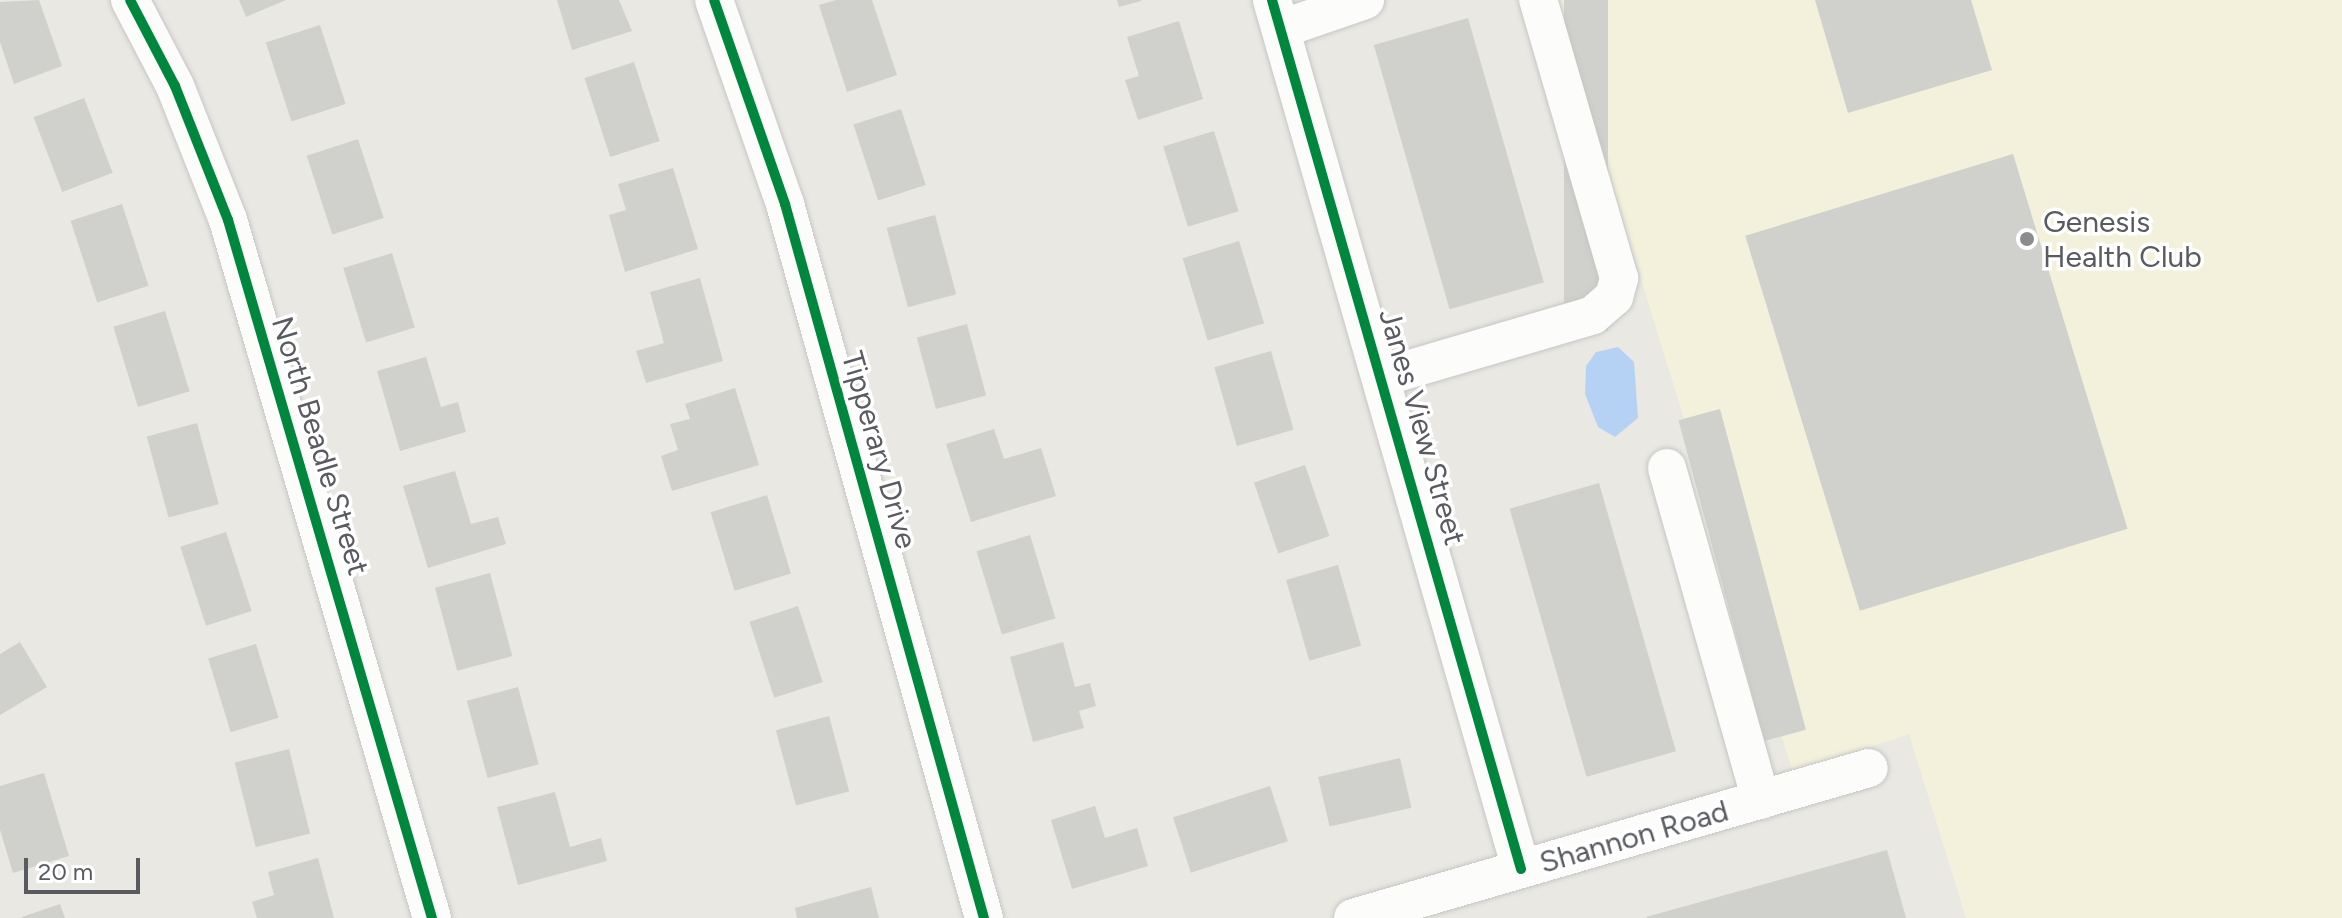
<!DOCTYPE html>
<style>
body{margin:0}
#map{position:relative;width:2342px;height:918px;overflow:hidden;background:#e9e8e3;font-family:Figtree,sans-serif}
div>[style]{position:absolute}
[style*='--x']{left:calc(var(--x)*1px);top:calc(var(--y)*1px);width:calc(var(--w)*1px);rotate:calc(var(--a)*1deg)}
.commercial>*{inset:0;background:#f3f1db}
.water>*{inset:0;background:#b5d2f4}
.building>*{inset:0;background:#d0d0cd;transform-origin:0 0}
.roads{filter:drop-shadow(0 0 2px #c6c6c5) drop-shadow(0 0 2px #c6c6c5)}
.minor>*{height:38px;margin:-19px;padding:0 19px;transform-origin:19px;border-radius:19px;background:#fcfcfb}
.cycleway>*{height:10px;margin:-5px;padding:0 5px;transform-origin:5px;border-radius:5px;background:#00873e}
.dots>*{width:22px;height:22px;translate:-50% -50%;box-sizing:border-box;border:4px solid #fff;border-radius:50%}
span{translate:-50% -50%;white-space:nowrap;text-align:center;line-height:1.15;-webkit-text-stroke:7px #fff;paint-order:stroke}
.poi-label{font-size:30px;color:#595b61}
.left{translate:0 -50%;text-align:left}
.street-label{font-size:30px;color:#595b61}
.scale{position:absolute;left:24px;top:858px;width:116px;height:36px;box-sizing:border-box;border:4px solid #595b61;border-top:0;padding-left:10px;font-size:24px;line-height:28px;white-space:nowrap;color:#595b61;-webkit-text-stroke:6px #fff;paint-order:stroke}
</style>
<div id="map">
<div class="commercial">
<i style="clip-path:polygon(1555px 0,2342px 0,2342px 918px,1966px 918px,1909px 734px,1793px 773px)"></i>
</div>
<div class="water">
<i style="clip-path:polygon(1618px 347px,1634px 362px,1638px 418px,1615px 437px,1598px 427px,1585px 394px,1586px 366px,1596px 352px)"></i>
</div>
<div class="building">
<i style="clip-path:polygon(39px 0,62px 66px,14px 84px,0 42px,0 2px)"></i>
<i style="clip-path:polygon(239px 0,286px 0,246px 17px)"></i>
<i style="clip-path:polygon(557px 0,619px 0,632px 31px,572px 50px)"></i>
<i style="clip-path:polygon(836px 0,872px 0,897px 75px,847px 92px,819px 5px)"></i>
<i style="clip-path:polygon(1117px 0,1141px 0,1141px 1px,1119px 7px)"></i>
<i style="left:1564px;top:0;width:44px;height:331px"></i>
<i style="clip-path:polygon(1815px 0,1971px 0,1992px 70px,1848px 113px)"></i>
<i style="left:1468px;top:18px;width:275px;height:98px;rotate:74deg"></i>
<i style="clip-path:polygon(1179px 21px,1203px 99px,1138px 120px,1125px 80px,1139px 76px,1127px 37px)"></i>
<i style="left:320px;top:25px;width:83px;height:57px;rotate:72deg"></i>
<i style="left:634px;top:62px;width:83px;height:52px;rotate:72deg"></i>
<i style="left:84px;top:98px;width:80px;height:54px;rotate:69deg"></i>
<i style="left:901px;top:109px;width:80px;height:50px;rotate:72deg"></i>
<i style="left:1214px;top:131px;width:84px;height:53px;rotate:73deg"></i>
<i style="left:358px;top:139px;width:83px;height:54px;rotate:72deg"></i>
<i style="left:2013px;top:154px;width:392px;height:280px;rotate:73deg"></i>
<i style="clip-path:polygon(673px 168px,698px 249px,625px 272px,609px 215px,626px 210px,618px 184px)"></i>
<i style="left:122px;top:204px;width:86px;height:54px;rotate:72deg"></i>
<i style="left:935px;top:215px;width:82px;height:50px;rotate:75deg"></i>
<i style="left:1239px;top:241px;width:86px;height:59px;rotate:73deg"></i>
<i style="left:392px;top:253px;width:78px;height:51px;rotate:73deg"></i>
<i style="clip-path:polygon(700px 278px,723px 361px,646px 383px,636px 351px,664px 343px,650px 292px)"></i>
<i style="left:165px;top:311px;width:84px;height:54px;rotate:73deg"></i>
<i style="left:967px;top:324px;width:74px;height:52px;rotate:75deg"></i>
<i style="left:1271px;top:351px;width:82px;height:59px;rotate:74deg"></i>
<i style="clip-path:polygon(426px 357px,441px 407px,458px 402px,466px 432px,400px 451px,377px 371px)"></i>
<i style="clip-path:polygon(735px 388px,759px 465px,672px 491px,661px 456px,678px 450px,670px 424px,690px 419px,685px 404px)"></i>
<i style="left:1720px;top:409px;width:332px;height:43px;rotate:75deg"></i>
<i style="left:197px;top:423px;width:84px;height:52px;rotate:75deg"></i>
<i style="clip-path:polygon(994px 429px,1004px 459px,1041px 448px,1056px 496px,971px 522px,946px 444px)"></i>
<i style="left:1305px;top:465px;width:75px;height:54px;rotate:71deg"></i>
<i style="clip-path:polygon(455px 471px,471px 524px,498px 517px,506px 544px,428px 568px,403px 486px)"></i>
<i style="left:1599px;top:483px;width:279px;height:93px;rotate:74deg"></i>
<i style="left:767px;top:495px;width:82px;height:59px;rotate:73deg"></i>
<i style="left:226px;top:532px;width:83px;height:48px;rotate:72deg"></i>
<i style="left:1030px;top:535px;width:87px;height:56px;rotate:73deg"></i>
<i style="left:1338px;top:565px;width:84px;height:54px;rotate:74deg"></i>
<i style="left:490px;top:573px;width:86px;height:57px;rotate:75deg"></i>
<i style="left:798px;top:606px;width:80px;height:51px;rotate:72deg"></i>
<i style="clip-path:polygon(20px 642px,47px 687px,0 715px,0 654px)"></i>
<i style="clip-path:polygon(1063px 642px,1075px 687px,1090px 683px,1096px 706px,1079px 711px,1084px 728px,1033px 742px,1010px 657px)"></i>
<i style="left:256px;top:644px;width:77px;height:50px;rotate:73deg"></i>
<i style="left:518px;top:687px;width:80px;height:53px;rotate:75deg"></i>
<i style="left:829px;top:716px;width:78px;height:55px;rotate:75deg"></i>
<i style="left:289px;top:749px;width:87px;height:56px;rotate:76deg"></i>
<i style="left:1400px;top:758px;width:51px;height:84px;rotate:77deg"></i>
<i style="clip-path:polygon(44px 773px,69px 856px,13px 873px,0 830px,0 786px)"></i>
<i style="left:1270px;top:786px;width:58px;height:102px;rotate:72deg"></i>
<i style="clip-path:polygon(555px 792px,570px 847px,601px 838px,607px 861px,518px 885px,497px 807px)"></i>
<i style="clip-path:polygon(1095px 806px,1105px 838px,1137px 828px,1148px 866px,1072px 889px,1051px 820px)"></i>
<i style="clip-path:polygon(1887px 850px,1906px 918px,1647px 918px,1646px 917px)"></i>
<i style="clip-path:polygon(318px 858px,334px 918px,257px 918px,252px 902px,274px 895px,268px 872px)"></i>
<i style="clip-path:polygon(871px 887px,879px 918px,797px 918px,795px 908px)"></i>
<i style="clip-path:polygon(60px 904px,65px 918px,22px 918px,22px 917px)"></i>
</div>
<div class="roads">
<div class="minor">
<i style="--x:130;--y:0;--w:97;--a:62.4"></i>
<i style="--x:175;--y:86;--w:144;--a:68.4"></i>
<i style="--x:228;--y:220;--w:727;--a:73.71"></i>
<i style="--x:714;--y:0;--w:216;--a:70.8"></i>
<i style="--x:785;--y:204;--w:741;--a:74.43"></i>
<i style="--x:1272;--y:0;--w:904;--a:74.01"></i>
<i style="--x:1281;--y:29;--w:89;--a:-19"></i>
<i style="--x:1383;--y:377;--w:219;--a:-16.4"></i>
<i style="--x:1593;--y:315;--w:28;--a:-41"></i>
<i style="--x:1614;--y:297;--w:20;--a:-75"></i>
<i style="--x:1619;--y:278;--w:290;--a:-106.2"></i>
<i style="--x:1667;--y:468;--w:345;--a:74.2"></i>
<i style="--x:1353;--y:918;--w:537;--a:-16.21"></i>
</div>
</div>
<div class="cycleway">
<i style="--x:130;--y:0;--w:97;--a:62.4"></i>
<i style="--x:175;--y:86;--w:144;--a:68.4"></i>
<i style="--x:228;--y:220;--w:727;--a:73.71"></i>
<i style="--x:714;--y:0;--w:216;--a:70.8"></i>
<i style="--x:785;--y:204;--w:741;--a:74.43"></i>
<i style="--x:1272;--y:0;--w:904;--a:74.01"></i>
</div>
<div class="dots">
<i style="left:2027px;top:239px;background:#8b8c8e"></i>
</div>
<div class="poi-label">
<span class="left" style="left:2043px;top:239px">Genesis<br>Health Club</span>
</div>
<div class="street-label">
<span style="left:1422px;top:427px;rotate:74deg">Janes View Street</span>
<span style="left:320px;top:446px;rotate:73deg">North Beadle Street</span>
<span style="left:879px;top:450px;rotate:74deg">Tipperary Drive</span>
<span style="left:1634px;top:837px;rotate:-16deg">Shannon Road</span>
</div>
<div class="scale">20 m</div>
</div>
